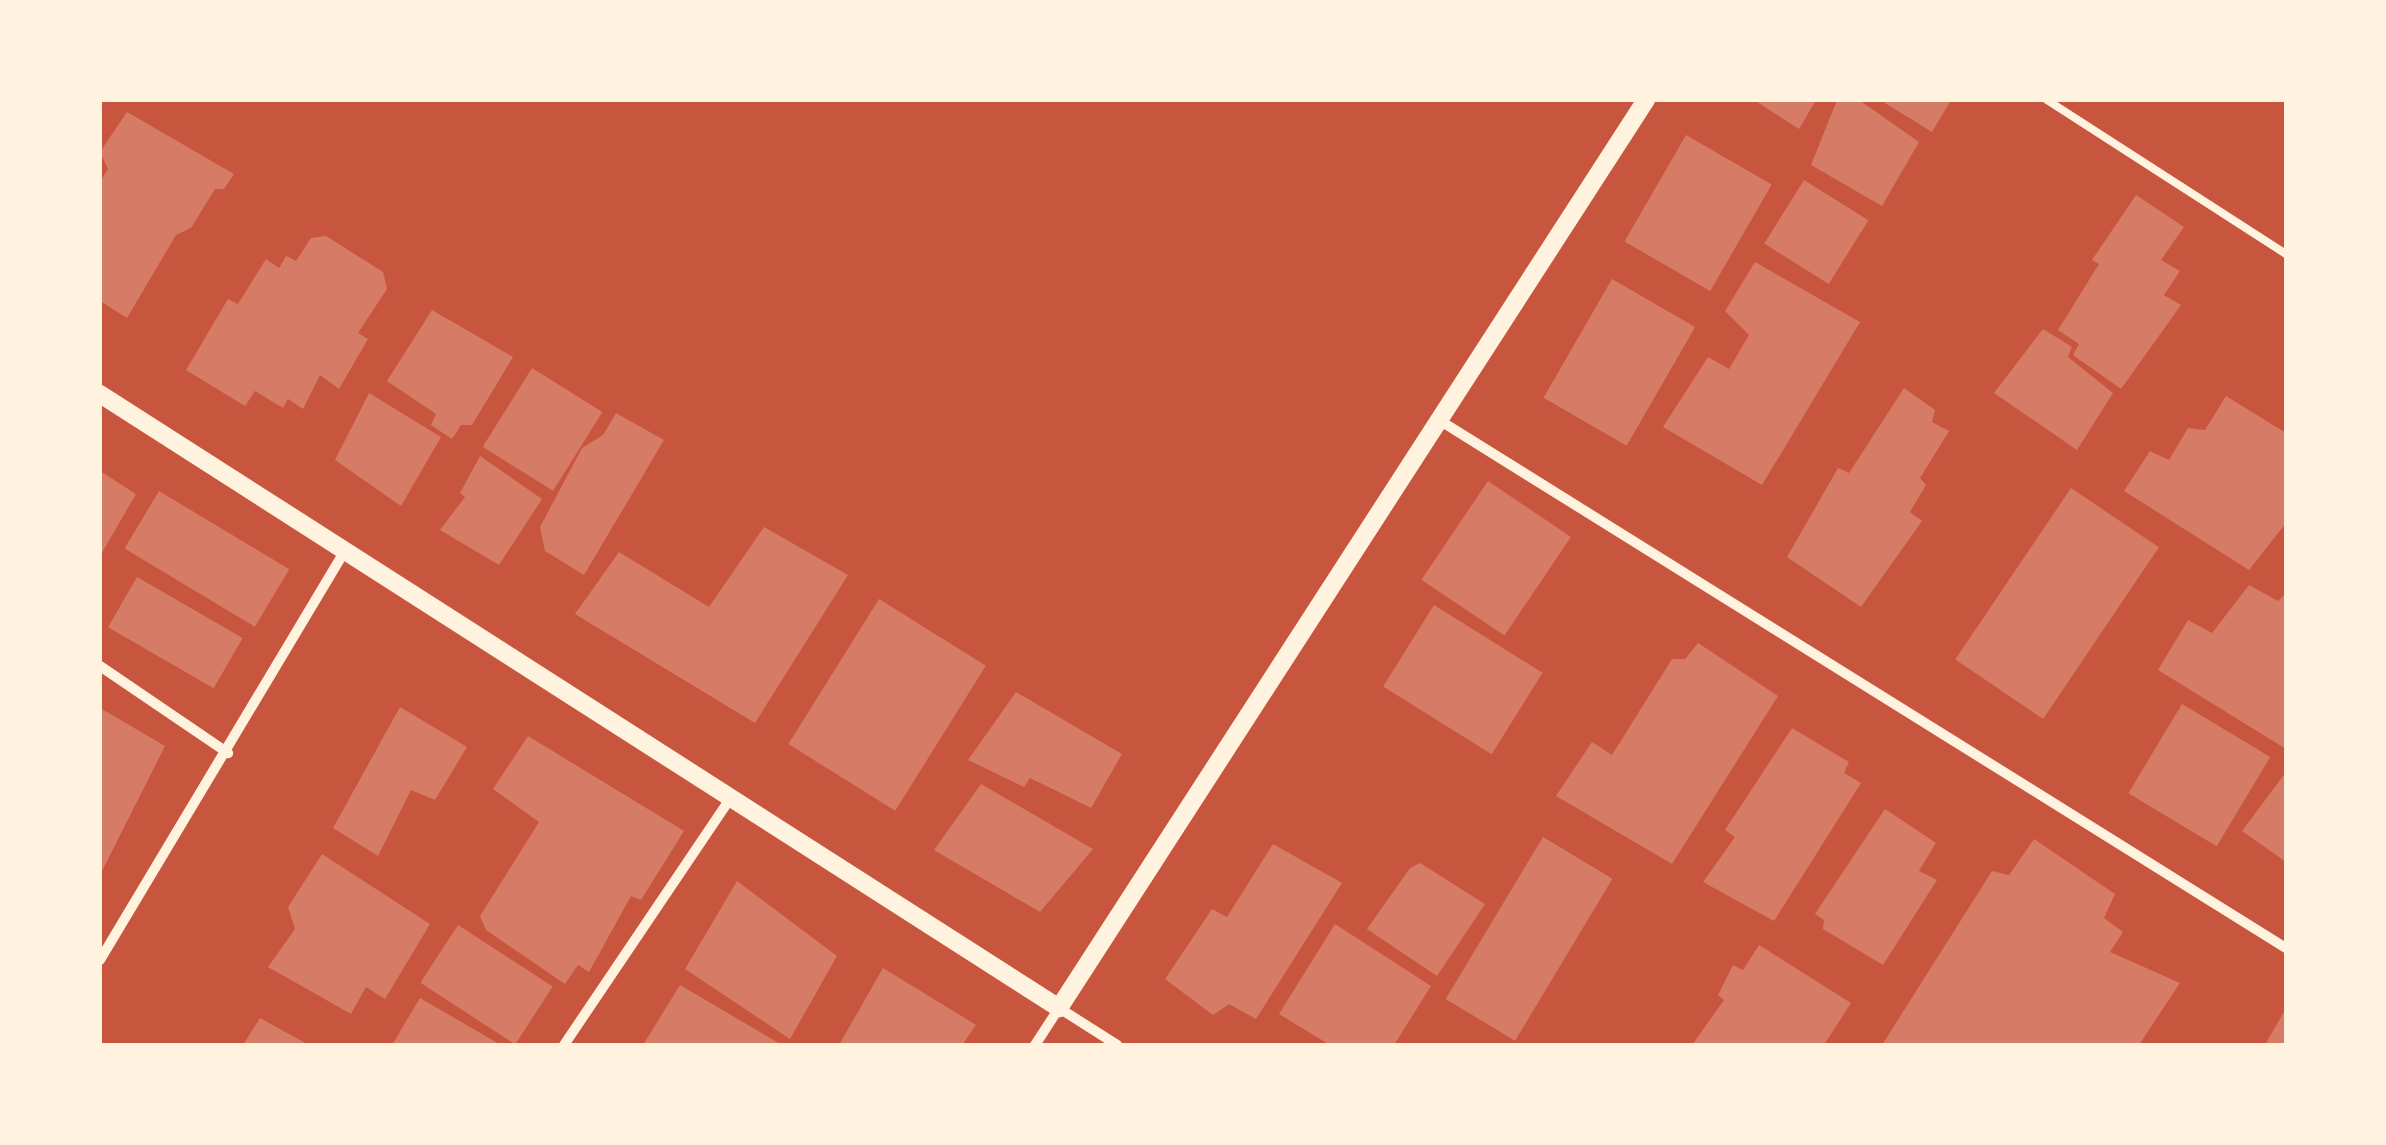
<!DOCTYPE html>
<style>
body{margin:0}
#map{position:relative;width:2386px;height:1145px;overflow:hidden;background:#c8553d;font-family:"DM Sans",sans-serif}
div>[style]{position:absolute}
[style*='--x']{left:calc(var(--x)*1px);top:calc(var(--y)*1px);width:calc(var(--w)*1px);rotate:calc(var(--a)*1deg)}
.building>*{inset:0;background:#d67c66;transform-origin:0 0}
.service>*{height:8px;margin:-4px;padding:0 4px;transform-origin:4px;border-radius:4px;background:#fff3e0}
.minor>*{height:10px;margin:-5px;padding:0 5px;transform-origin:5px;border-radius:5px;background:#fff3e0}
.tertiary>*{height:18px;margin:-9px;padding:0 9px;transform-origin:9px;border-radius:9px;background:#fff3e0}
span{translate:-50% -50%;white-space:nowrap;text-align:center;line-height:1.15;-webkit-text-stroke:10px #fff3e0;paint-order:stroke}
.frame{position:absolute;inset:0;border:102px solid #fff3e0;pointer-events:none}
</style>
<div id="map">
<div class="building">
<i style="clip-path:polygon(1754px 100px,1816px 100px,1799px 129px)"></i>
<i style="clip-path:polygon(1837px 100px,1859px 100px,1919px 142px,1882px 206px,1811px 165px)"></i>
<i style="clip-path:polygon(1880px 100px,1951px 100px,1932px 132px)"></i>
<i style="clip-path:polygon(127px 112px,234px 174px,224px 189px,215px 189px,191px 228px,176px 235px,127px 318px,100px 301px,100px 182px,108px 169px,100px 152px)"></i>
<i style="left:1686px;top:135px;width:99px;height:123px;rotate:30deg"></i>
<i style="left:1804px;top:180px;width:76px;height:75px;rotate:32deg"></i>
<i style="clip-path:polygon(2136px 195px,2184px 227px,2161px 260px,2180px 271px,2164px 295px,2181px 305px,2121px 389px,2073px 355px,2079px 344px,2058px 330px,2099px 264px,2092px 260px)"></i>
<i style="clip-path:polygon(326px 236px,383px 272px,387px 289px,358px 333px,368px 339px,339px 389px,320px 375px,303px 409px,288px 399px,283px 408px,255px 391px,245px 406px,186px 370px,228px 299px,238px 304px,266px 259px,279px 268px,286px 256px,296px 261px,311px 238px)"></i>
<i style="clip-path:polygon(1755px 262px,1860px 322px,1762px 485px,1663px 427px,1708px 357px,1729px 369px,1749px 335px,1725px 311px)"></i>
<i style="left:1612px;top:279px;width:96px;height:137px;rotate:30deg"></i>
<i style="clip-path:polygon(432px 310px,513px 357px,472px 425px,461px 425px,452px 439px,431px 425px,436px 414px,387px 381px)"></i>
<i style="clip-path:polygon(2043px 329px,2072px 347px,2068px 357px,2113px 393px,2077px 450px,1994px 393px)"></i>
<i style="left:532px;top:368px;width:83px;height:93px;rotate:32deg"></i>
<i style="clip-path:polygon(1904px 388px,1935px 410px,1932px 422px,1949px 431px,1920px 478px,1926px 485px,1910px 512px,1922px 521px,1861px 607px,1787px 557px,1838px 468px,1849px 473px)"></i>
<i style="clip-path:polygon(369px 393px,441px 437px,401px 506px,335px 460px)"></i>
<i style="clip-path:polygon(2226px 396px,2286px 433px,2286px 523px,2249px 570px,2124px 491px,2150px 451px,2169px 460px,2188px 428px,2205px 430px)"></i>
<i style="clip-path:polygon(616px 413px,664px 440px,584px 575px,545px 551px,540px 527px,582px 448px,603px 435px)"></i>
<i style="clip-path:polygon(480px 456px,542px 499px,499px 565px,440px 530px,465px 497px,460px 493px)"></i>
<i style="clip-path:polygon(100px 471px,136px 494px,100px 556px)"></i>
<i style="left:1488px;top:481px;width:100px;height:119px;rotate:34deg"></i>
<i style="left:2071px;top:488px;width:106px;height:207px;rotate:34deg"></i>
<i style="left:159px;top:491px;width:152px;height:67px;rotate:31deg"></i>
<i style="clip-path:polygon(764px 527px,848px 575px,755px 723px,575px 614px,619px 552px,709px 607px)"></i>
<i style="left:137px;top:577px;width:122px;height:58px;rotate:30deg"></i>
<i style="clip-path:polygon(2249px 585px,2278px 601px,2286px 593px,2286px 749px,2158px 670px,2188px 620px,2212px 633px)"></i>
<i style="left:879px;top:599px;width:126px;height:171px;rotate:32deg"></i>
<i style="left:1434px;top:605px;width:128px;height:96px;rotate:32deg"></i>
<i style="clip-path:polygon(1698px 643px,1778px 696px,1672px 864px,1556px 796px,1592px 742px,1612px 755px,1672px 659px,1685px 659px)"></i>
<i style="clip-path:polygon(1016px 692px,1122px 754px,1091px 808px,1030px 778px,1024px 787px,968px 760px)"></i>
<i style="left:2182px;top:704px;width:103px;height:104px;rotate:31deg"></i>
<i style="clip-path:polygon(400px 707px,467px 747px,435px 800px,411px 790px,378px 856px,333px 828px)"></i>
<i style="clip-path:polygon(100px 708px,165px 746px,100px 875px)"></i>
<i style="clip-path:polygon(1792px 728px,1849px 762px,1844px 773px,1861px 783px,1774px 921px,1703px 882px,1735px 837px,1725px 830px)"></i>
<i style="clip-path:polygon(528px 736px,684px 831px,641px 900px,631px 896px,589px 972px,578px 965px,565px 984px,486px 930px,480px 916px,539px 822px,493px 789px)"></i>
<i style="clip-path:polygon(2286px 772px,2286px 862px,2242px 831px)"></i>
<i style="clip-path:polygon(981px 784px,1093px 849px,1040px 912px,934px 850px)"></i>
<i style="clip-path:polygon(1885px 809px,1936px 843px,1919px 871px,1937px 880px,1883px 965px,1823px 929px,1824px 920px,1815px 914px)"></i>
<i style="left:1543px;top:837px;width:81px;height:189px;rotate:31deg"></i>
<i style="clip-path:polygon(2034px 839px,2115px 894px,2104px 918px,2123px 932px,2110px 952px,2180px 983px,2139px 1045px,1882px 1045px,1992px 871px,2009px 875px)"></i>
<i style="clip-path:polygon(1273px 844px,1342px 883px,1256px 1019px,1229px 1004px,1213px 1015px,1165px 979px,1212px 909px,1227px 917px)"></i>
<i style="clip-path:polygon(322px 854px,430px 924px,385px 999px,366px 987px,351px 1014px,268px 967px,295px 929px,288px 907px)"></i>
<i style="clip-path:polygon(1420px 863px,1485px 904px,1437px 976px,1367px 929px,1410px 868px)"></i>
<i style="clip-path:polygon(737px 881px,837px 956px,790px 1039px,685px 969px)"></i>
<i style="clip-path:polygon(1335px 924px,1431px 986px,1394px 1045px,1330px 1045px,1279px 1014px)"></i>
<i style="left:458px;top:925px;width:113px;height:69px;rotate:33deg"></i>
<i style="clip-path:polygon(1759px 945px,1851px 1003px,1824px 1045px,1692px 1045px,1724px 1000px,1718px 995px,1733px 965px,1743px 970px)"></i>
<i style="clip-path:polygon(883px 968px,976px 1025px,962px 1045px,839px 1045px)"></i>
<i style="clip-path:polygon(680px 985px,782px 1045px,643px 1045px)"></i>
<i style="clip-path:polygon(420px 998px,501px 1045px,392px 1045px)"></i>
<i style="clip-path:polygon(2286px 1008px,2286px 1045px,2265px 1045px)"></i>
<i style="clip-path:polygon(260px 1018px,309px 1045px,243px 1045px)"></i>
</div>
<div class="service">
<i style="--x:2047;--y:100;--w:284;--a:32.8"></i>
</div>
<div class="minor">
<i style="--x:1439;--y:420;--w:998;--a:31.94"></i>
<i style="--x:100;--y:666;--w:155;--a:34.2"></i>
<i style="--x:100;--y:960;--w:475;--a:-59.1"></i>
<i style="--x:564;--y:1045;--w:297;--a:-56"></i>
<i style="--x:1035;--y:1045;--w:44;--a:-57"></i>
<i style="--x:1059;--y:1008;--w:69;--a:32.5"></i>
</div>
<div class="tertiary">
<i style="--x:100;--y:394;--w:1139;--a:32.63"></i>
<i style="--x:1059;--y:1008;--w:1081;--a:-57.12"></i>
</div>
<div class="frame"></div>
</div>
